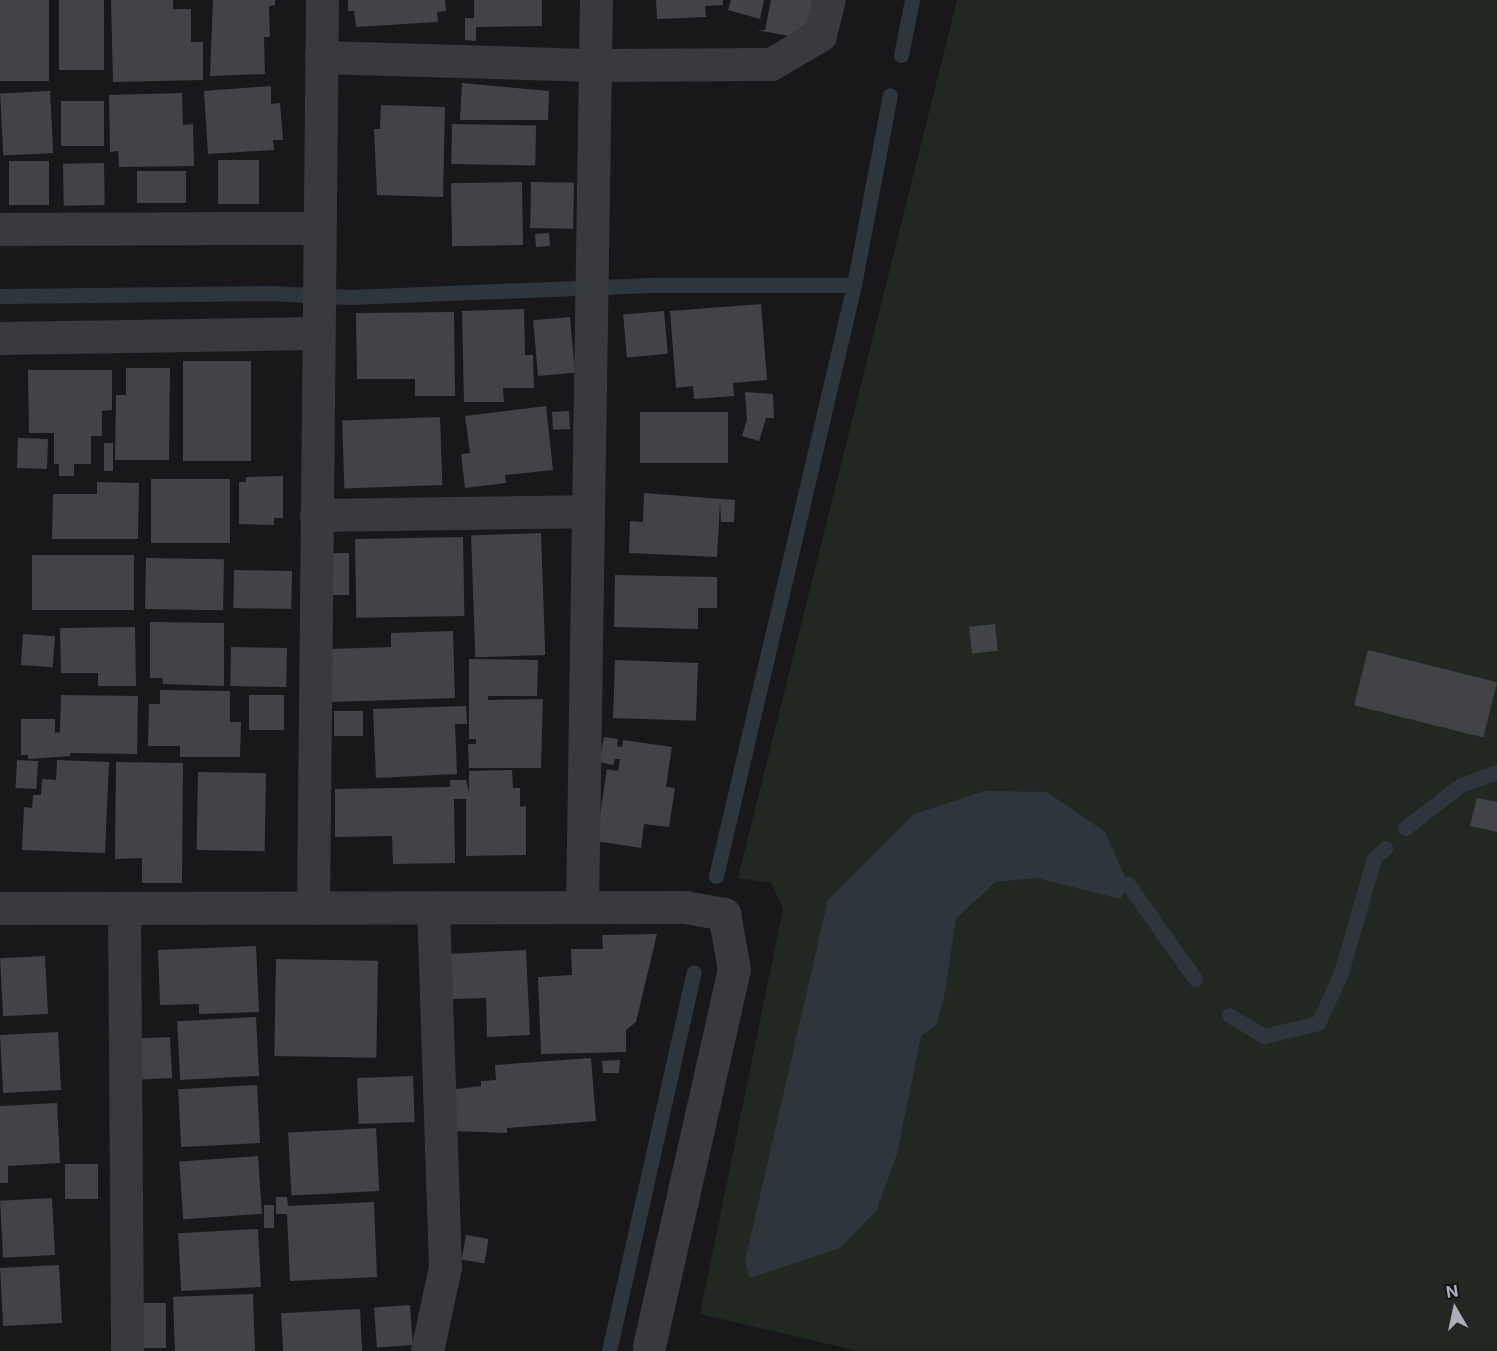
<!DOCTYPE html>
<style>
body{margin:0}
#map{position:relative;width:1497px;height:1351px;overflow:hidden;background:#18181a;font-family:Inter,sans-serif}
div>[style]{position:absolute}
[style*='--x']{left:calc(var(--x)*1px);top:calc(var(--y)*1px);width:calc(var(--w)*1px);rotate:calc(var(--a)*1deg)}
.green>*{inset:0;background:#202821}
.water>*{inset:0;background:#2e363d}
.stream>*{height:15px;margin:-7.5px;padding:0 7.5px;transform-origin:7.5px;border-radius:7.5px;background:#2e363d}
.building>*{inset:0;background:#424347;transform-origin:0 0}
.minor>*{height:33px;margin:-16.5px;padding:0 16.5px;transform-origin:16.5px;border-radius:16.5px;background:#393a3e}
span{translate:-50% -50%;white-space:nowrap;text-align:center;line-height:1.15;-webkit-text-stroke:4.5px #131315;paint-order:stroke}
.north{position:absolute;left:1425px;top:1279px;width:60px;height:60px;-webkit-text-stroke:4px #131315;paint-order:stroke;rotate:351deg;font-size:16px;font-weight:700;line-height:24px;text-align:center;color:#abafb9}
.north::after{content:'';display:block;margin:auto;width:21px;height:27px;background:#abafb9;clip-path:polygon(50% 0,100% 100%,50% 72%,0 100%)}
</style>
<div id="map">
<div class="green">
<i style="clip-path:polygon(957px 0,1497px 0,1497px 1351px,858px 1351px,700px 1314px,783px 909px,771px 883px,738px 878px)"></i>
</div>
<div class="water">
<i style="clip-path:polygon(985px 791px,1047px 792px,1105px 832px,1128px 884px,1121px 899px,1037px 878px,995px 882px,956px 919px,944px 997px,936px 1025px,921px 1036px,897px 1154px,876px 1211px,840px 1248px,750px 1278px,745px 1261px,828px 900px,914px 814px)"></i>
</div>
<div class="stream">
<i style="--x:901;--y:55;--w:56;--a:-78.7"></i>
<i style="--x:0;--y:296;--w:270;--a:-0.6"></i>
<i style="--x:270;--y:293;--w:80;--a:2.9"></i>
<i style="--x:350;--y:297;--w:301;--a:-2.3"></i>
<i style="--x:651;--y:285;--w:203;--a:0"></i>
<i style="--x:1405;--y:828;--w:71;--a:-37.5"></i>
<i style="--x:1461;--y:785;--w:38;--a:-20"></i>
<i style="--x:716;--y:876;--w:607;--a:-76.86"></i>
<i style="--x:854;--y:285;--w:193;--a:-79.3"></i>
<i style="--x:1128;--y:884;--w:116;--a:54.8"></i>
<i style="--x:1229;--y:1015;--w:41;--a:31"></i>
<i style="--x:1264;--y:1036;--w:56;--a:-13.5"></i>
<i style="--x:1318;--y:1023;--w:55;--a:-65.3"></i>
<i style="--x:1341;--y:973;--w:120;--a:-74"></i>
<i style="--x:1374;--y:858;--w:15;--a:-42"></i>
<i style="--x:609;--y:1351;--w:388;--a:-77.4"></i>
</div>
<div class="building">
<i style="left:0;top:0;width:49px;height:81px"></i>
<i style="left:59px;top:0;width:45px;height:70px"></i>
<i style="clip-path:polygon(111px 0,173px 0,173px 9px,191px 9px,191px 42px,203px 42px,203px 80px,113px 82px)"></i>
<i style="clip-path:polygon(213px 0,275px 0,275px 5px,269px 6px,270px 37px,264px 37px,265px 74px,210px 76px)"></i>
<i style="clip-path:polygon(348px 0,445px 0,446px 11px,437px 12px,438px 22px,356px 27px,354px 11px,348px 11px)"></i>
<i style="clip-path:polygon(474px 0,542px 0,542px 26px,476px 27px,476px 41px,465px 40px,465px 18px,474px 18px)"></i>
<i style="clip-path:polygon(656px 0,723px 0,723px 5px,705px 6px,706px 17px,657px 19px)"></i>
<i style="clip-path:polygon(731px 0,764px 0,760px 19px,728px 10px)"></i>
<i style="clip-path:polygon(771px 0,814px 0,808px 23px,789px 36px,757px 30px,765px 30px)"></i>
<i style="clip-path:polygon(462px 83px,549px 91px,548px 120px,460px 120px)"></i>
<i style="clip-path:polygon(271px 86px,271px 104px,280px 103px,283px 140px,273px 140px,274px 150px,208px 154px,204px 91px)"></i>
<i style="left:50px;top:91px;width:62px;height:50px;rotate:87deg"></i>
<i style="clip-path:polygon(182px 93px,183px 125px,193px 124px,194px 166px,119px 167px,118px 151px,110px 152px,109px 95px)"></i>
<i style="left:61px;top:101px;width:43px;height:45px"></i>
<i style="clip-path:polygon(381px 105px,445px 107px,443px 197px,377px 195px,374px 129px,380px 129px)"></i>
<i style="left:452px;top:124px;width:84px;height:40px;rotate:1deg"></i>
<i style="left:259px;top:160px;width:44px;height:41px;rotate:90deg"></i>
<i style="left:9px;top:161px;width:40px;height:44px"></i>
<i style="left:104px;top:163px;width:42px;height:41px;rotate:89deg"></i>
<i style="left:186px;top:171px;width:32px;height:49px;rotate:90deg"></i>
<i style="left:522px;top:182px;width:63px;height:71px;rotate:89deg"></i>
<i style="left:531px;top:182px;width:43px;height:46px;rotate:1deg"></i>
<i style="left:549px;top:233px;width:13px;height:14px;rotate:86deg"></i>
<i style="clip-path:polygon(761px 304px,767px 380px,733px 383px,734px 396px,694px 399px,693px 386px,676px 388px,670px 311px)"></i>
<i style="clip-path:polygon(524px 309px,525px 355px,533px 355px,534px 388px,503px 388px,504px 402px,464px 402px,462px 311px)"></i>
<i style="left:664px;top:311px;width:43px;height:41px;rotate:85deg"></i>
<i style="clip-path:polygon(454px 312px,455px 396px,415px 396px,415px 379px,357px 379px,356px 313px)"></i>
<i style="left:570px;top:317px;width:56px;height:37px;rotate:85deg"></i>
<i style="left:183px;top:361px;width:68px;height:100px"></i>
<i style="clip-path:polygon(126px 368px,170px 368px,169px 460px,115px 460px,116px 395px,126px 395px)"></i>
<i style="clip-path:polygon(28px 370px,112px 370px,112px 410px,102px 411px,102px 436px,91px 436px,91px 464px,74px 464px,74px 476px,59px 476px,59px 464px,54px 464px,54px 433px,29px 433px)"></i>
<i style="clip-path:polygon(745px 392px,773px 394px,774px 418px,766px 418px,759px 441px,742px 436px,747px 419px)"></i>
<i style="clip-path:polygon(546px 406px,553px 470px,505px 475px,506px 483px,465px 488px,461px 454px,470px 453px,465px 416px)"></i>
<i style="left:569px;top:411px;width:18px;height:17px;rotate:87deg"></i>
<i style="left:728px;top:412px;width:51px;height:88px;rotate:90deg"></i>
<i style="left:440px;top:417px;width:68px;height:98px;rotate:88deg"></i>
<i style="left:18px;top:438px;width:30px;height:30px;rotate:2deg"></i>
<i style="left:113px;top:443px;width:28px;height:9px;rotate:90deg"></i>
<i style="clip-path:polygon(283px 476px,283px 518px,274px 518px,274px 525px,239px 524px,239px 482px,246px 482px,246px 477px)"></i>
<i style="left:151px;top:479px;width:79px;height:64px"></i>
<i style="clip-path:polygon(97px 482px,139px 483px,138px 539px,52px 539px,53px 494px,97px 494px)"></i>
<i style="clip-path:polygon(644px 493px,735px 500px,734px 522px,721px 522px,720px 503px,717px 557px,629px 553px,630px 521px,643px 522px)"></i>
<i style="left:541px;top:533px;width:122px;height:70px;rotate:88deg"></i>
<i style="left:463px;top:537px;width:79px;height:108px;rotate:89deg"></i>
<i style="left:326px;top:553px;width:23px;height:42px"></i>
<i style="left:32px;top:555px;width:102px;height:55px"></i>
<i style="left:146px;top:558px;width:78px;height:51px;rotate:1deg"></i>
<i style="left:234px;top:570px;width:58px;height:38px;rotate:1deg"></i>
<i style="clip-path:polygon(615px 575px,717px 577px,717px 608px,698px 608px,698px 629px,614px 627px)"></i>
<i style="clip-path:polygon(150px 622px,224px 623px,224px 686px,163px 684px,162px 678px,150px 678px)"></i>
<i style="left:995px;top:624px;width:27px;height:26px;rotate:84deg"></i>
<i style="clip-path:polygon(135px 627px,136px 686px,98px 686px,98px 673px,61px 673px,60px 628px)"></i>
<i style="clip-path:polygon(453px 631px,455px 698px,331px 702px,329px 649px,391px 647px,391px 633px)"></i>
<i style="left:23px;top:634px;width:32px;height:31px;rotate:4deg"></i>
<i style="left:231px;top:647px;width:56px;height:39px;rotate:1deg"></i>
<i style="left:1368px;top:650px;width:133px;height:57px;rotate:14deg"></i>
<i style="clip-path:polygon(469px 659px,538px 660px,537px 696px,488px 696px,488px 700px,543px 699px,541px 768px,469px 768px,468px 744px,476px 744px,476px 739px,469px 739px)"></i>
<i style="left:615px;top:660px;width:83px;height:58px;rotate:2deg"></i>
<i style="clip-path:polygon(160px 690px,230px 691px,230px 722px,241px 722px,240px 757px,180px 757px,180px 746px,148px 746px,149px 704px,160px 704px)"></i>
<i style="clip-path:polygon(61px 695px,138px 696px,137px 754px,70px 753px,70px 756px,28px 759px,28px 755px,21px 755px,21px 719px,55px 719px,55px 733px,60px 732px)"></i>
<i style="left:249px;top:695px;width:35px;height:35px"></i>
<i style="clip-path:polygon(466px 706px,467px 724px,455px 724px,457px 774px,376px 778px,373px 709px)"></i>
<i style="left:334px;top:711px;width:29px;height:25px"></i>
<i style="clip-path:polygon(604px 737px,618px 739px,617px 746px,622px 747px,623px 740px,672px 747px,666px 787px,675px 788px,669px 827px,644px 824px,641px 848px,596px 841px,607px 769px,618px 771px,620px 759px,615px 759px,613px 765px,599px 762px)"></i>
<i style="left:17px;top:760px;width:21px;height:28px;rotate:3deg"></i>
<i style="clip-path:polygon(57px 760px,109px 762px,105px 853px,22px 850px,24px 807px,32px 808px,33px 795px,41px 795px,42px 779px,56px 780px)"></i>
<i style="clip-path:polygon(116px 762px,183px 763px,182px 883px,142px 883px,142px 858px,115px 859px)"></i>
<i style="clip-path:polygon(512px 770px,513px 788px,520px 788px,520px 807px,526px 806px,526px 855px,466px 856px,466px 799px,454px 799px,455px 863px,393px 864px,392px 836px,335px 837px,335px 789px,450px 787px,450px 780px,466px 780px,469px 792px,469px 771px)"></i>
<i style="left:198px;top:772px;width:68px;height:78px;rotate:1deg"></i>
<i style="clip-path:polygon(1477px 798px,1497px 802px,1497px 832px,1470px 826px)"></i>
<i style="clip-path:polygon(657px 934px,636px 1022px,626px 1030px,626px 1052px,541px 1054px,538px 977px,572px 975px,571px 949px,603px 949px,602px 935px)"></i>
<i style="clip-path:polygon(256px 946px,259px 1012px,199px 1014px,199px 1004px,160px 1005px,158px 950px)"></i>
<i style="clip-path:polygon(526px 950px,530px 1035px,487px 1037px,486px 998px,450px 999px,448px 954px)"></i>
<i style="left:45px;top:956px;width:58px;height:45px;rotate:87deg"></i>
<i style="left:276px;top:959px;width:102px;height:97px;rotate:1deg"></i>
<i style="left:256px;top:1017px;width:59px;height:79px;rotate:87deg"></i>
<i style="left:58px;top:1032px;width:58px;height:58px;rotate:87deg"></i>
<i style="left:170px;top:1037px;width:41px;height:35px;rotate:87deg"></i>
<i style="clip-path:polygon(591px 1058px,596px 1121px,507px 1128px,507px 1133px,454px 1131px,449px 1090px,481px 1086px,481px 1081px,496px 1080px,495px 1065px)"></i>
<i style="clip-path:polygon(620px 1060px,619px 1073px,603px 1073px,602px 1061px)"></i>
<i style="left:413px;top:1076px;width:46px;height:56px;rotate:88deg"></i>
<i style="left:257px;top:1085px;width:58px;height:79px;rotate:87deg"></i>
<i style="clip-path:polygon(57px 1103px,60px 1163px,8px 1166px,8px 1183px,0 1183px,0 1106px)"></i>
<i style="left:376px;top:1128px;width:63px;height:88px;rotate:87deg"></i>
<i style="left:258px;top:1156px;width:58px;height:79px;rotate:86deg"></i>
<i style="left:98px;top:1164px;width:35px;height:33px;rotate:90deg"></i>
<i style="clip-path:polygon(276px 1197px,287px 1197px,288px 1206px,374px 1202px,377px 1277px,290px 1281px,287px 1214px,276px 1214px)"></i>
<i style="left:52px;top:1198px;width:57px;height:52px;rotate:87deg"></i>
<i style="left:264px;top:1205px;width:10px;height:23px"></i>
<i style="left:258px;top:1229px;width:58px;height:80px;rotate:87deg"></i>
<i style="left:466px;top:1235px;width:23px;height:25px;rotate:10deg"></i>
<i style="left:59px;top:1265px;width:58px;height:59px;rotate:87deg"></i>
<i style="left:253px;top:1294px;width:57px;height:80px;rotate:88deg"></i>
<i style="left:139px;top:1303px;width:27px;height:45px"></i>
<i style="left:410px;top:1305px;width:40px;height:36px;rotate:86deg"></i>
<i style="left:360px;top:1309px;width:42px;height:79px;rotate:87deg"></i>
</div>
<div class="minor">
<i style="--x:321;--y:57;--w:274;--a:1.7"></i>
<i style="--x:595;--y:65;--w:176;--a:-0.3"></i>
<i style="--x:771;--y:64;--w:57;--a:-30.6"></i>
<i style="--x:820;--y:35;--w:36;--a:-76"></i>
<i style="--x:0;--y:229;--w:319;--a:-0.2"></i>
<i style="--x:0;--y:338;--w:318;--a:-0.9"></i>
<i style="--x:316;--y:515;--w:272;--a:-0.8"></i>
<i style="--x:582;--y:907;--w:907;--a:-89.12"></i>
<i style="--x:0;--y:908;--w:685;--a:-0.08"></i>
<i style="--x:685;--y:907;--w:40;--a:10"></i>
<i style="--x:724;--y:914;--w:56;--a:79.7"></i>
<i style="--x:734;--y:969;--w:387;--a:102.7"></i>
<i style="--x:124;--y:908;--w:443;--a:89.6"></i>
<i style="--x:313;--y:908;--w:908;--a:-89.43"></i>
<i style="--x:427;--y:1351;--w:86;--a:-77.9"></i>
<i style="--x:445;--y:1267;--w:360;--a:-91.9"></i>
</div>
<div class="north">N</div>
</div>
